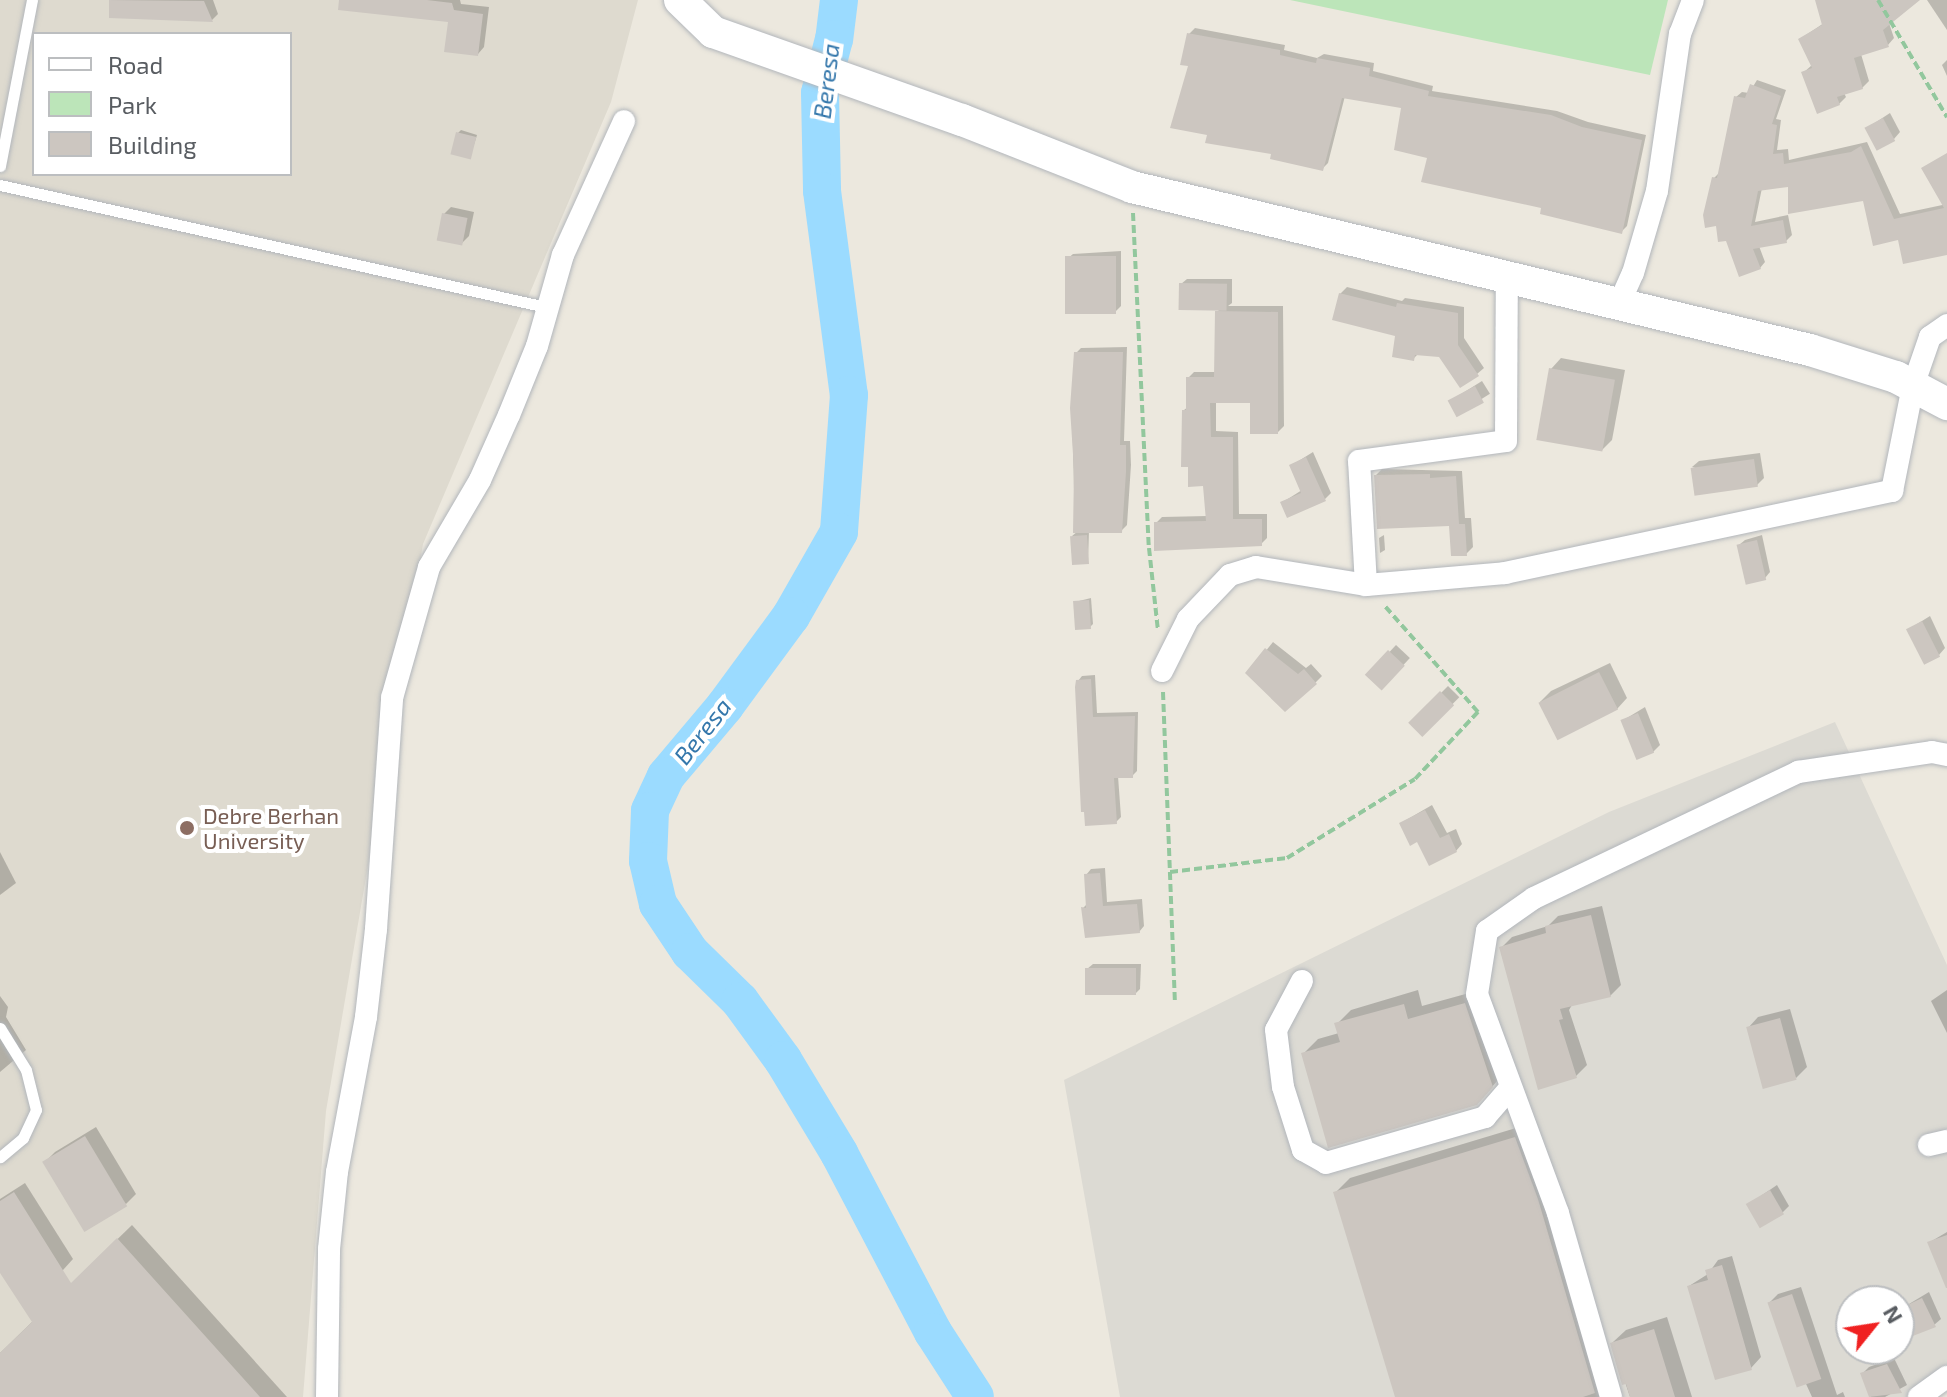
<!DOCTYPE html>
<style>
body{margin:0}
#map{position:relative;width:1947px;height:1397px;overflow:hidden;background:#ece8de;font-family:"Exo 2",sans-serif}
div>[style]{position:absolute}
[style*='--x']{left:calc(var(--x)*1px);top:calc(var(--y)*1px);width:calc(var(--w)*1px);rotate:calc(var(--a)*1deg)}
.industrial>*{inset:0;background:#dcdad3}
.education>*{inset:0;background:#dedacf}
.green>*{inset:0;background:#bce5b9}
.shadow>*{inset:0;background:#0003;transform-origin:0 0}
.river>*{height:38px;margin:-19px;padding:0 19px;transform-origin:19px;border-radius:19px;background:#9bdbff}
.building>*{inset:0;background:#ccc6c0;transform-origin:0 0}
.path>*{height:4px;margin-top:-2px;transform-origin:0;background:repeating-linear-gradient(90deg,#92c79d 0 8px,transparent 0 12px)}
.roads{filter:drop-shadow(0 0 2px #b2b6bb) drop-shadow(0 0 2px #b2b6bb)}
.service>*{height:11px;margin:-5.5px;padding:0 5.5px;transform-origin:5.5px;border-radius:5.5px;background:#fff}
.minor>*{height:22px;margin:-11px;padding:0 11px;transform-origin:11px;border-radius:11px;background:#fff}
.secondary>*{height:32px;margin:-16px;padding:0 16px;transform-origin:16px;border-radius:16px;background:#fff}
.dots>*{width:22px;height:22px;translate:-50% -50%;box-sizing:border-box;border:4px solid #fff;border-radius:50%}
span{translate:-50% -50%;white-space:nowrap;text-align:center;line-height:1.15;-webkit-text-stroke:8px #fff;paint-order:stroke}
.education-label{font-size:22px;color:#785e54}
.left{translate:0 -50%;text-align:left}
.water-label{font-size:24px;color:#3477ab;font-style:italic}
.legend{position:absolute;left:32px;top:32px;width:260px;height:144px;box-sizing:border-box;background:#fff;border:2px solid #bcbec0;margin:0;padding:10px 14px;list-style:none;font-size:24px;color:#585c61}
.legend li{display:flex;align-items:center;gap:16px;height:40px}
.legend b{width:40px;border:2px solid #bcbec0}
.north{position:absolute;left:1835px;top:1285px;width:80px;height:80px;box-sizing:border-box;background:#fff;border:2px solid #bcbec0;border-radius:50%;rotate:60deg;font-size:22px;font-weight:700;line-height:32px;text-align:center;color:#585c61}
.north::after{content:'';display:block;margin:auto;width:28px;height:36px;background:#f02121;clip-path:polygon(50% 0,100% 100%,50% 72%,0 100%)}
</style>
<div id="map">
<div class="industrial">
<i style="clip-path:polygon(evenodd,1835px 722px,1947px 965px,1947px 1378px,1939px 1397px,1120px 1397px,1064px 1080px,1609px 812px,1835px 722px,1851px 1301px,1899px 1301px,1899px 1349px,1851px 1349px,1851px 1301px)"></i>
</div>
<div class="education">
<i style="clip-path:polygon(evenodd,0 0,638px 0,611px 102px,423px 544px,326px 1111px,303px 1397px,0 1397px,0 0,34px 34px,290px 34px,290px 174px,34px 174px,34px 34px)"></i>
</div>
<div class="green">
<i style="clip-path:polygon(1290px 0,1668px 0,1650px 75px)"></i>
</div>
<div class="shadow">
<i style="clip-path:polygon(111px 0,213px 0,218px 14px,212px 20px,111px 16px)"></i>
<i style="clip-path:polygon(360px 0,460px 0,461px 4px,489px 7px,484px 47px,478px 54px,450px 20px)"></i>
<i style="clip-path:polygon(1817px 0,1917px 0,1889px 23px,1894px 38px,1888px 45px,1861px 54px,1869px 81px,1862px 88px,1844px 93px,1846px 97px,1839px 104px,1803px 73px,1812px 65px,1800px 39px,1824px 23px)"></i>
<i style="clip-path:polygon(1927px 0,1947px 0,1947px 30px)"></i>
<i style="clip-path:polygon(1195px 28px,1285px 45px,1284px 50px,1317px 58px,1324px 54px,1374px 63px,1373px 71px,1433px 86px,1432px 91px,1557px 111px,1588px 122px,1646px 135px,1627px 226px,1621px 232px,1543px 207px,1429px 156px,1403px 106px,1345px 96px,1328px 163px,1322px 169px,1209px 133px,1190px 65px,1189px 34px)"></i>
<i style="clip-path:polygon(1947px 60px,1947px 76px,1942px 65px)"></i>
<i style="clip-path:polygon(1757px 80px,1786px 90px,1776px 119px,1781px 120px,1777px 150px,1788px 149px,1789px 160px,1867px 142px,1900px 214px,1947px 204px,1947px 254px,1900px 238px,1865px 199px,1790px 185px,1762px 188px,1755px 222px,1788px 215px,1792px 235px,1786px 241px,1759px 246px,1765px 262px,1760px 268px,1727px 239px,1717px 224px,1714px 178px,1720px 172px,1736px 97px,1742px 92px,1749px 93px)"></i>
<i style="clip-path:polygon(1890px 113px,1900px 132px,1894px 139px,1867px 128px)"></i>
<i style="clip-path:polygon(461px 130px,477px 135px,470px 157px,458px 133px)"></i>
<i style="clip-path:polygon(451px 207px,474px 212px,469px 236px,462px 243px,444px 214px)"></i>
<i style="clip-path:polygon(1121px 251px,1121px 306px,1115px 312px,1067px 259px,1073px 254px)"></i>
<i style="clip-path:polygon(1187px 279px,1232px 279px,1232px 303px,1228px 306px,1283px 306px,1284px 426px,1278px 432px,1252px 401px,1216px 401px,1216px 431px,1238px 432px,1239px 514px,1267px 514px,1267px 538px,1261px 544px,1156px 523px,1162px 517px,1207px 516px,1205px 484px,1184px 410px,1188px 407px,1188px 378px,1194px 372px,1216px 372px,1217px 312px,1221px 308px,1181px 284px)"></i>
<i style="clip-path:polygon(1347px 287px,1402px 301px,1405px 298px,1464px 307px,1464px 338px,1484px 368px,1477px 374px,1441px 355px,1418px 354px,1413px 359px,1397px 334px,1340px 294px)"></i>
<i style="clip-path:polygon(1127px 347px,1124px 441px,1130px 441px,1131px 465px,1127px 525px,1121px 531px,1089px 531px,1088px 562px,1072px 536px,1078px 531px,1075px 531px,1072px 408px,1076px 353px,1081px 348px)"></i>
<i style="clip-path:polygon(1561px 358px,1625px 370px,1612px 440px,1601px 451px,1551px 369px)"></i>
<i style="left:1482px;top:381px;width:15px;height:39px;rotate:58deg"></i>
<i style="clip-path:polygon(1313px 452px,1331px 493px,1324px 500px,1283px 502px,1302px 490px,1292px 465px)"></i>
<i style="clip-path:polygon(1760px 453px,1764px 478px,1757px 485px,1692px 467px,1699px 461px)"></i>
<i style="clip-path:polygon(1382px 469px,1462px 471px,1465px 518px,1471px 518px,1473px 547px,1466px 554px,1451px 524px,1376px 475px)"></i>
<i style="clip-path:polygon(1384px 535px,1385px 550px,1380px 553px,1379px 538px)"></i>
<i style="clip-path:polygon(1762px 535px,1770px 572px,1765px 578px,1739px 545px,1745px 540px)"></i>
<i style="clip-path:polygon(1091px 598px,1093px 624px,1090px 627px,1075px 602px)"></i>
<i style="clip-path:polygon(1930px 616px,1945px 648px,1939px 655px,1909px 629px)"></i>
<i style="clip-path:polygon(1273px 642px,1306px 668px,1311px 664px,1322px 676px,1315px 683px,1248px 673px)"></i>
<i style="left:1396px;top:645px;width:19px;height:41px;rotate:43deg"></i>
<i style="clip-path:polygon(1610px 663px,1627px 698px,1617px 709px,1540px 702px,1551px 691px)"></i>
<i style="clip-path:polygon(1095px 675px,1097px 713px,1138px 712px,1137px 771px,1132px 776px,1118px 776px,1121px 817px,1116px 822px,1078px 681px,1082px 676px)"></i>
<i style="left:1448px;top:686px;width:16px;height:53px;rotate:45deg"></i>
<i style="clip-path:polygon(1645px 707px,1660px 745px,1653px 752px,1622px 721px)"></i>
<i style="clip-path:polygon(1432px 805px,1447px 833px,1456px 829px,1462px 844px,1456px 851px,1418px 839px,1401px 823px)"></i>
<i style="clip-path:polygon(0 852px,16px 883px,0 895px)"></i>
<i style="clip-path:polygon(1105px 868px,1107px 902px,1142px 899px,1144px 926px,1139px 932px,1083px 908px,1088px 903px,1086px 875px,1091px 869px)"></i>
<i style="clip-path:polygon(1602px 906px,1621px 985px,1610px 996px,1572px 1005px,1569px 1010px,1587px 1065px,1576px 1076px,1501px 948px,1512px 937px,1548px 926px,1558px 916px)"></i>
<i style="clip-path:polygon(1093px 964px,1141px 964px,1140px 989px,1135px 994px,1087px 969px)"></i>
<i style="clip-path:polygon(1418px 990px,1422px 1006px,1480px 990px,1506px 1071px,1491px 1088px,1303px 1054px,1318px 1039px,1339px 1033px,1337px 1024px,1351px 1010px)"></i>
<i style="clip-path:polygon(1947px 990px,1947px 1033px,1931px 1001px)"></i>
<i style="clip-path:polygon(0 996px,8px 1007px,6px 1017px,26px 1050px,0 1072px)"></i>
<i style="clip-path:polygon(1790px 1009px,1807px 1067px,1796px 1078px,1748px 1028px,1758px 1017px)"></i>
<i style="clip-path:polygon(1529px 1124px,1616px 1397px,1398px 1397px,1335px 1193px,1350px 1178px)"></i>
<i style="clip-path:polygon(96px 1127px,136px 1194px,126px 1204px,44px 1163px,55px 1152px)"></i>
<i style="clip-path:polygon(25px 1183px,73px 1259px,63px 1270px,0 1269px,0 1199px)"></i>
<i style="clip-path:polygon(1777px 1185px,1789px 1206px,1782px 1213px,1749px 1204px)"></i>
<i style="clip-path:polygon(132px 1225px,287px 1397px,0 1397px,0 1353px)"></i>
<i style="clip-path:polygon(1947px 1232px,1947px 1261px,1930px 1242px)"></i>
<i style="clip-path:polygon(1732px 1256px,1761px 1357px,1751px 1368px,1689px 1286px,1708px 1274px,1718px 1260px)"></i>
<i style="clip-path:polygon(1801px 1287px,1837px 1395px,1843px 1392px,1845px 1397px,1812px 1397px,1769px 1303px,1778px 1294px)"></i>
<i style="clip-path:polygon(1929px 1292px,1941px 1319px,1934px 1325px,1906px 1336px,1899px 1310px)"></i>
<i style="clip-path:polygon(1667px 1317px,1692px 1397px,1630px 1397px,1612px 1343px,1626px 1330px)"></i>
<i style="clip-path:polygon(1894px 1358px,1907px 1385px,1885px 1397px,1871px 1397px,1862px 1374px,1869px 1367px)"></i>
</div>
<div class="river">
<i style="--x:839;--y:0;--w:39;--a:97"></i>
<i style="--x:834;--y:39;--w:56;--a:104.5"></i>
<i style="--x:820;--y:93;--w:98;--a:88.8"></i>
<i style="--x:822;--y:191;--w:206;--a:82.5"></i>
<i style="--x:849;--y:395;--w:137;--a:94.2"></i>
<i style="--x:839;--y:532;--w:97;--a:119.7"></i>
<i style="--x:791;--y:616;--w:112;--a:126.3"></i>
<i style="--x:725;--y:706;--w:92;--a:130.1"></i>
<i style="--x:666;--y:776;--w:38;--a:115"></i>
<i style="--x:650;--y:811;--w:50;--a:92.3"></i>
<i style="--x:648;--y:861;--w:44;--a:76.9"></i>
<i style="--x:658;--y:904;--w:58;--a:56.3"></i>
<i style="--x:690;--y:952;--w:70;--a:44.4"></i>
<i style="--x:740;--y:1001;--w:73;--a:53.9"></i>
<i style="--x:783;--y:1060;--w:109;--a:58.9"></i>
<i style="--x:839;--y:1153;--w:202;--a:62.3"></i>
<i style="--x:933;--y:1332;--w:77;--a:57.1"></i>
</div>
<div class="building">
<i style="clip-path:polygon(109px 0,204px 1px,213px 22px,109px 18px)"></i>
<i style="clip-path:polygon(339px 0,427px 0,452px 3px,454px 10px,483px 14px,478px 56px,444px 52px,448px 22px,338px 10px)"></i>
<i style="clip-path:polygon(1815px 0,1920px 0,1883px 30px,1889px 47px,1854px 58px,1863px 89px,1837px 97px,1840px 105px,1817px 114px,1801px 72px,1812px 68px,1798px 39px,1822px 25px)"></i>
<i style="clip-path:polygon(1187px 33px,1280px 50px,1280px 55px,1311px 62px,1316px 63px,1317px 58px,1370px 68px,1369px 76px,1429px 91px,1428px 96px,1551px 115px,1582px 127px,1642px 140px,1622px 234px,1540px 214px,1541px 208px,1421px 182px,1427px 158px,1394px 150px,1401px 108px,1342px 98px,1323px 171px,1270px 159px,1271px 154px,1205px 143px,1207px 135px,1170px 128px,1188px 66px,1180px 65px)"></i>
<i style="clip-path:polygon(1750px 84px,1781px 96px,1772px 124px,1777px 125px,1773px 154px,1783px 153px,1784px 164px,1851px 152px,1861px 146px,1894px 219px,1944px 208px,1921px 168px,1947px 153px,1947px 255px,1903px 264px,1898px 240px,1873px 246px,1863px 201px,1788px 214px,1788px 187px,1758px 191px,1751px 226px,1783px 220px,1787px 243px,1753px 249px,1761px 269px,1739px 277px,1726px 241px,1718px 242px,1716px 226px,1705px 228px,1703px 215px,1712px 177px,1717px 178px,1734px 96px,1745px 98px)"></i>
<i style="left:1883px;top:118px;width:26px;height:21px;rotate:62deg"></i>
<i style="left:456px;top:132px;width:21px;height:23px;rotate:14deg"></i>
<i style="left:442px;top:213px;width:26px;height:28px;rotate:11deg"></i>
<i style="left:1116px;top:256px;width:58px;height:51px;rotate:90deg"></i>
<i style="left:1179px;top:283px;width:48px;height:27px;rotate:1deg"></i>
<i style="clip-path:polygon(1339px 293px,1396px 307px,1397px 303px,1458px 313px,1458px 345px,1479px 376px,1460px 388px,1439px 357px,1415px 355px,1414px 361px,1392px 357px,1395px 336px,1332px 320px)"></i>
<i style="clip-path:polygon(1215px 311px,1278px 312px,1278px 434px,1250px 434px,1250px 403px,1210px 403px,1211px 437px,1233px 437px,1233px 519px,1262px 519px,1262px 546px,1154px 551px,1154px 522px,1206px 521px,1203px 486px,1188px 487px,1188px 467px,1181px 467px,1182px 410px,1186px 410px,1186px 377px,1214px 377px)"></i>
<i style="clip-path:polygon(1074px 352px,1123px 352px,1120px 445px,1126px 445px,1126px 472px,1122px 533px,1073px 533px,1074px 470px,1070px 408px)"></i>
<i style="left:1549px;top:368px;width:67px;height:73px;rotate:10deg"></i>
<i style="left:1475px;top:386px;width:19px;height:31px;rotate:62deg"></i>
<i style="clip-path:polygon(1306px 457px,1326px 501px,1287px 518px,1280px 502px,1301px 493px,1289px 465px)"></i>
<i style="left:1754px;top:459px;width:28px;height:64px;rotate:82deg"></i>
<i style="clip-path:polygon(1430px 474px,1430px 478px,1456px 476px,1459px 524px,1465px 524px,1467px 556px,1451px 556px,1449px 526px,1377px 529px,1374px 475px)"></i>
<i style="left:1087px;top:535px;width:29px;height:17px;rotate:86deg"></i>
<i style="left:1757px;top:540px;width:41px;height:21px;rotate:77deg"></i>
<i style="left:1089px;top:600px;width:29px;height:16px;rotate:86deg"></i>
<i style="left:1922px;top:621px;width:40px;height:18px;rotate:63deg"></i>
<i style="clip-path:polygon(1265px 648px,1298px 674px,1304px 669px,1317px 684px,1285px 712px,1245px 673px)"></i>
<i style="left:1388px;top:650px;width:23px;height:34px;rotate:43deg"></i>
<i style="left:1599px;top:672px;width:42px;height:68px;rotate:63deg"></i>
<i style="clip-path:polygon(1091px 679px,1093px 717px,1135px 716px,1133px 778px,1114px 778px,1117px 824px,1085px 826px,1084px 812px,1081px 812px,1075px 687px,1076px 680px)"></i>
<i style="left:1440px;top:691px;width:20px;height:45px;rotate:45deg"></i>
<i style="left:1638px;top:713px;width:43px;height:19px;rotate:68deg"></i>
<i style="clip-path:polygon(1425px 810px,1440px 838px,1449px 834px,1457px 852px,1429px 866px,1417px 842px,1410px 846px,1399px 823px)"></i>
<i style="clip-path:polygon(1100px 873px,1103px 906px,1137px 904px,1140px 933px,1085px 938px,1081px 907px,1086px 908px,1084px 874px)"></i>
<i style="clip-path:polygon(1591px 915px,1611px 997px,1560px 1009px,1563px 1019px,1559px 1020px,1577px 1078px,1538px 1090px,1499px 947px,1546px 933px,1545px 926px)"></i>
<i style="left:1085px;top:968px;width:51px;height:27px"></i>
<i style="clip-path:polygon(1465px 1003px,1493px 1087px,1477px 1105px,1328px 1148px,1301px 1053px,1340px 1042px,1334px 1023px,1404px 1004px,1408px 1019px)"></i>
<i style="left:1780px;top:1018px;width:64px;height:35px;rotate:75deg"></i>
<i style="left:85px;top:1136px;width:82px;height:50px;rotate:59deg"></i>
<i style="clip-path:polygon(1515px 1137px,1538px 1199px,1595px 1393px,1583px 1397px,1395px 1397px,1333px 1192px)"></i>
<i style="left:1770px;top:1190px;width:28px;height:28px;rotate:60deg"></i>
<i style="clip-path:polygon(14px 1192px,71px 1283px,117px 1238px,260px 1397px,0 1397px,0 1353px,32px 1322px,0 1273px,0 1201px)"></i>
<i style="clip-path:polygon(1947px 1235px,1947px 1288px,1946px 1288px,1927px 1242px)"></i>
<i style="clip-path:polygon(1722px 1265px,1752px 1370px,1715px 1380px,1687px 1286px,1708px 1280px,1705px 1270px)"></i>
<i style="left:1792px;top:1294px;width:90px;height:26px;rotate:71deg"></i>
<i style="clip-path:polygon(1922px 1298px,1936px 1327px,1905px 1339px,1899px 1309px)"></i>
<i style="clip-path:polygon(1654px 1329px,1675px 1397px,1630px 1397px,1626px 1384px,1622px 1385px,1610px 1343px)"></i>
<i style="clip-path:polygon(1887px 1364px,1902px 1393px,1869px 1397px,1860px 1373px)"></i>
</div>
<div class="path">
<i style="--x:1878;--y:0;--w:136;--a:59.5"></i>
<i style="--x:1133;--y:213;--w:335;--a:87.3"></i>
<i style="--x:1149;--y:548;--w:83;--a:83.8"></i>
<i style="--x:1163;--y:692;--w:311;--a:87.8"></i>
<i style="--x:1170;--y:872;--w:118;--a:-6.8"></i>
<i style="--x:1287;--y:858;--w:150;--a:-31.7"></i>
<i style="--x:1415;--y:779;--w:92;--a:-46.8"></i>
<i style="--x:1478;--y:712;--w:142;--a:-131.3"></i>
</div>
<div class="roads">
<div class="service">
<i style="--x:0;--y:166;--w:169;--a:-79.1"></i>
<i style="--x:0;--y:185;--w:559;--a:12.6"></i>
<i style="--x:0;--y:1028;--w:49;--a:58.2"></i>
<i style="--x:26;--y:1070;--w:41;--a:76"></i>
<i style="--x:36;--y:1110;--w:31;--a:115"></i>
<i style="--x:23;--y:1138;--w:30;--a:140"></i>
</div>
<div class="minor">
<i style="--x:1619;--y:304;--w:34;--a:-66"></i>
<i style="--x:1633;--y:273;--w:85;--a:-73.7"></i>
<i style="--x:1657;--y:191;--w:159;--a:-81.7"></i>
<i style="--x:1680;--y:34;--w:36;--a:-69"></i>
<i style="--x:1366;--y:585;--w:124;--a:-93.2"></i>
<i style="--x:1359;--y:461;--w:148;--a:-7.7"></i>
<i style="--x:1506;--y:441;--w:164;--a:-89.7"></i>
<i style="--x:1162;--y:671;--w:58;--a:-63.4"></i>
<i style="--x:1188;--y:619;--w:61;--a:-46.3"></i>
<i style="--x:1230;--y:575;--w:27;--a:-17"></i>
<i style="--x:1256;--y:567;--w:111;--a:9.3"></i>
<i style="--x:1366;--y:585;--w:140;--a:-4.9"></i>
<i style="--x:1505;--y:573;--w:396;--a:-12"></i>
<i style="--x:1892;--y:491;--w:107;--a:-78.7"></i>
<i style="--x:1913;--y:386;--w:52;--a:-70.9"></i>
<i style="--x:1930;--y:337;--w:21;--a:-35"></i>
<i style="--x:1302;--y:981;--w:55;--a:118"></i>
<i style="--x:1276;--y:1030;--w:57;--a:83"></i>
<i style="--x:1283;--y:1087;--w:66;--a:72.4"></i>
<i style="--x:1303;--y:1150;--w:26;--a:29"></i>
<i style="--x:1326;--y:1163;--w:166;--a:-16.1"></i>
<i style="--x:1485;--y:1117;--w:38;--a:-49"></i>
<i style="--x:1929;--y:1145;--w:18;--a:-13"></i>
<i style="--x:327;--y:1397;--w:148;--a:-89.2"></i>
<i style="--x:329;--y:1249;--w:77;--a:-84.1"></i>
<i style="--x:337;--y:1172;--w:158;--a:-79.4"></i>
<i style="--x:366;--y:1017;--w:89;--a:-83.5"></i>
<i style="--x:376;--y:929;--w:232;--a:-86"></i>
<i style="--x:392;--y:698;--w:136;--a:-74.2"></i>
<i style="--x:429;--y:567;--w:101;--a:-59.6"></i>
<i style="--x:480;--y:480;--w:71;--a:-66"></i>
<i style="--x:509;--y:415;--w:74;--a:-67.9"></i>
<i style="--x:537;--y:346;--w:95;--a:-74.1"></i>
<i style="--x:563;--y:255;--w:147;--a:-65.5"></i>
<i style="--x:1611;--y:1397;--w:191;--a:-106.1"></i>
<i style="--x:1558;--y:1213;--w:233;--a:-110.3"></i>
<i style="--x:1477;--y:994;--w:64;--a:-81"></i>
<i style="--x:1487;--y:931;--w:57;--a:-35.1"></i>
<i style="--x:1534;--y:898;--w:293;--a:-25.5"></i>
<i style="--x:1798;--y:772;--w:135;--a:-8.5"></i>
<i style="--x:1932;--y:752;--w:15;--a:11"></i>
<i style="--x:1919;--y:1397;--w:34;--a:-36"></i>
</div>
<div class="secondary">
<i style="--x:680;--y:0;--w:46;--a:44.1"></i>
<i style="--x:713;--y:32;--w:264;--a:19.5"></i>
<i style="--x:962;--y:120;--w:183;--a:21.5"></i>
<i style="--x:1132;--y:187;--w:697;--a:13.52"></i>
<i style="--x:1810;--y:350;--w:90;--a:17.4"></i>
<i style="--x:1896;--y:377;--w:58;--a:27.9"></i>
</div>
</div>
<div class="dots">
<i style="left:187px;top:828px;background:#8d6e63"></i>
</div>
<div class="education-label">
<span class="left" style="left:203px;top:828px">Debre Berhan<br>University</span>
</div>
<div class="water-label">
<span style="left:826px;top:81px;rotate:-83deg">Beresa</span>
<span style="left:702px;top:731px;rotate:-52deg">Beresa</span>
</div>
<ul class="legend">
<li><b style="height:10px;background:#fff"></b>Road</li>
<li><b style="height:22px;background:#bce5b9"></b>Park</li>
<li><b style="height:22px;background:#ccc6c0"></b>Building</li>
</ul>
<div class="north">N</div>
</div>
